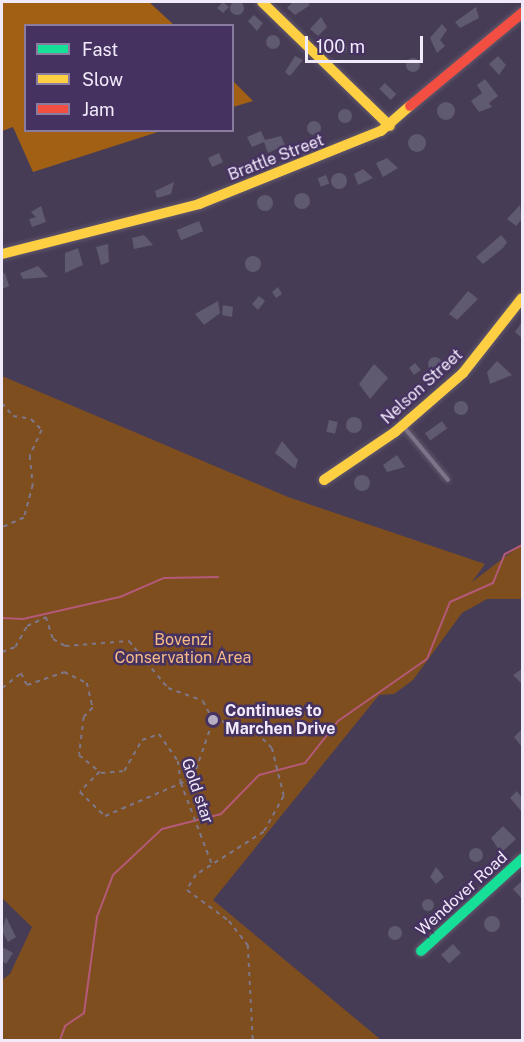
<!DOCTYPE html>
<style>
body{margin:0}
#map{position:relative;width:524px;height:1042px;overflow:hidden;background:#473c56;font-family:"Public Sans",sans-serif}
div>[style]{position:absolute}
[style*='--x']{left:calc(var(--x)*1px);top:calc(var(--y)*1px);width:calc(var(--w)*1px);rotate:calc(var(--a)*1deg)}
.green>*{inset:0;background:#7e4e1f}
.forest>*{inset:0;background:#a16013}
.stream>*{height:2px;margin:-1px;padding:0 1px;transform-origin:1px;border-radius:1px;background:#b45977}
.building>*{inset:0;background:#5f5a70;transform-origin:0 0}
.round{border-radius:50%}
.path>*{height:1.5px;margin-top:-0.75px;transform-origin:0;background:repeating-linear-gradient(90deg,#7e7689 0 4.5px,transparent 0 9px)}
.roads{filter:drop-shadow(0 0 2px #61596c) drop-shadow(0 0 2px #61596c)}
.lane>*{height:4px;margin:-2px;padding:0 2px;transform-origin:2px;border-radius:2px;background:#7e748a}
.fast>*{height:10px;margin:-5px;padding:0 5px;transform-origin:5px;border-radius:5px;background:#16e098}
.slow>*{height:10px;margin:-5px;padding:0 5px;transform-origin:5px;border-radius:5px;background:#ffcf43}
.jam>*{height:10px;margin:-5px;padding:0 5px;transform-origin:5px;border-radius:5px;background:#f24e42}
.dots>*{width:16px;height:16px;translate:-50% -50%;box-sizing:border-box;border:3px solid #463260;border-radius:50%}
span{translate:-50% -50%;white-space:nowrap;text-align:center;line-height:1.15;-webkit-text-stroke:5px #463260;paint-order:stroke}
.street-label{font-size:16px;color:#f0eafb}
.park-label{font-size:16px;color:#f6bb86}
.poi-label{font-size:16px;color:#f0eafb;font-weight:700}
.left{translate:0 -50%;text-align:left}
.frame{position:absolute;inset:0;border:3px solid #f0eafb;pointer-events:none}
.legend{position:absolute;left:24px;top:24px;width:210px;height:108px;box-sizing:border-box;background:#463260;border:2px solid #8a7c9e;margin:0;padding:8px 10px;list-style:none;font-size:18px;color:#f0eafb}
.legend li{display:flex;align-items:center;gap:12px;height:30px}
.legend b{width:30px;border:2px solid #8a7c9e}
.scale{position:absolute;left:305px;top:36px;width:118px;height:27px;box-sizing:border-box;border:3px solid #f0eafb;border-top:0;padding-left:8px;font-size:18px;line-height:21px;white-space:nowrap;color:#f0eafb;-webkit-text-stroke:4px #463260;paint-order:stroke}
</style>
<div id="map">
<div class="green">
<i style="clip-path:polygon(2px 376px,288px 497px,485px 564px,472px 582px,522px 544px,522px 599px,487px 599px,462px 613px,413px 680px,394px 694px,379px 695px,213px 900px,381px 1040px,2px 1040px,2px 980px,10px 974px,32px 927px,2px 898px)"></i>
</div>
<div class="forest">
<i style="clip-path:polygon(2px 2px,149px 2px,174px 25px,26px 26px,26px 130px,161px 131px,33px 172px,13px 127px,2px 131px)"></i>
<i style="clip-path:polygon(233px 81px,253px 101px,233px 107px)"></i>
</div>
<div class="stream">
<i style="--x:2;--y:618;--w:21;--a:3"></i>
<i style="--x:23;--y:619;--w:99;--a:-12.8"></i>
<i style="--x:120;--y:597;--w:48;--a:-23.4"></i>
<i style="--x:164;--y:578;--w:54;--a:-1.1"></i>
<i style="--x:60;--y:1040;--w:15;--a:-70"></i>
<i style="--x:65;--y:1026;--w:23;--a:-34"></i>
<i style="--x:84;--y:1013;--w:97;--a:-82.3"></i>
<i style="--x:97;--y:917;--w:45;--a:-69.1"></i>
<i style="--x:113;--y:875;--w:67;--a:-43.2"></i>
<i style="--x:162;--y:829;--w:61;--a:-14.3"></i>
<i style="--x:221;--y:814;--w:54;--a:-45.7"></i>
<i style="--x:259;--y:775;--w:48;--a:-14.6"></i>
<i style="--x:305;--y:763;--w:53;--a:-51.8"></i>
<i style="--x:338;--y:721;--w:108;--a:-34.9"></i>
<i style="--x:427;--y:659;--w:61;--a:-68"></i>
<i style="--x:450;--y:602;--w:47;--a:-23.8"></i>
<i style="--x:493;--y:583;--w:31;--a:-68"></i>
<i style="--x:505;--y:554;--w:19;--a:-28"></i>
</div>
<div class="building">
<i class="round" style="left:230px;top:1px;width:14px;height:14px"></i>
<i style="clip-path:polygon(223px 2px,229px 7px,223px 13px,217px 8px)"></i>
<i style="clip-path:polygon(293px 2px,307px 2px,310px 5px,295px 15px,287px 8px)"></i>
<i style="clip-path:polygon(476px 7px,479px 18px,460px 28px,455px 22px)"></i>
<i style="clip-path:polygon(254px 15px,263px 23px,257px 31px,248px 21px)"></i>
<i style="clip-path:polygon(321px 17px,327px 27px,318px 36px,310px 29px)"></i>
<i style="clip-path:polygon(442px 24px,447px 30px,440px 40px,445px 46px,437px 53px,430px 38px)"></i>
<i class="round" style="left:266px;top:35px;width:14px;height:14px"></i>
<i class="round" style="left:333px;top:41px;width:14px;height:14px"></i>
<i style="clip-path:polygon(295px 56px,303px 60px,290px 76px,285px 72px)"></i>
<i style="clip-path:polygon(498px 56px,506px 65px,499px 75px,489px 64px)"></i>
<i class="round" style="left:406px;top:58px;width:14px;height:14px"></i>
<i style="clip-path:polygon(485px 79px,498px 96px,489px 103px,492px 107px,479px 112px,471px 101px,482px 93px,477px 85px)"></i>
<i style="left:385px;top:83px;width:16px;height:8px;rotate:45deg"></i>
<i class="round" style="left:437px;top:102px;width:18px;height:18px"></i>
<i class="round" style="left:338px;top:109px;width:14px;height:14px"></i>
<i class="round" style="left:307px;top:121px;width:14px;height:14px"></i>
<i style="clip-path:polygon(261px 131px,265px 140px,281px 136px,285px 145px,268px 153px,264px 142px,252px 147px,247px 137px)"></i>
<i class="round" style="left:408px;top:134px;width:18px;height:18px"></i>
<i style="left:219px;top:153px;width:10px;height:12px;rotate:66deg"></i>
<i style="clip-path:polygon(387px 158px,398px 168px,383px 177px,376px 163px)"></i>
<i style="clip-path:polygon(363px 169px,373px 178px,358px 185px,354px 174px)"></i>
<i class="round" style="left:331px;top:173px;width:16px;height:16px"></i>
<i style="left:326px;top:175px;width:9px;height:9px;rotate:69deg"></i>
<i style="clip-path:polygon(174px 182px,171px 194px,157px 198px,155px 191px)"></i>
<i class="round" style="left:294px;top:193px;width:16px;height:16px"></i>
<i class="round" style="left:257px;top:195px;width:16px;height:16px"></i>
<i style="clip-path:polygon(520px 205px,522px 219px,516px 226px,507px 219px)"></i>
<i style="clip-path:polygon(41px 206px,46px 222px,32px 227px,29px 219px,36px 217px,31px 212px)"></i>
<i style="left:199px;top:221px;width:11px;height:24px;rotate:68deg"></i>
<i style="clip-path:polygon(144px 235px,153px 245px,134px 249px,132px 238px)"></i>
<i style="clip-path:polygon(501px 235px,507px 242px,503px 248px,483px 264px,476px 257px)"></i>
<i style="clip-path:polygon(108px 244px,109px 262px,101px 265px,96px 247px)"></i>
<i style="clip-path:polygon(78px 248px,83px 265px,65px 273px,65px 253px)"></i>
<i class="round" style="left:245px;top:256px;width:16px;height:16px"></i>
<i style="clip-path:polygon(38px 266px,48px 277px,23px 279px,20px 273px)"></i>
<i style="clip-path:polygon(5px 273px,9px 286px,2px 289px,2px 274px)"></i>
<i style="clip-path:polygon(278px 287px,282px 294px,276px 298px,272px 292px)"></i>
<i style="clip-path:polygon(468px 291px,478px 299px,457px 320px,449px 314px)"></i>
<i style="clip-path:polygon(259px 296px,265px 301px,258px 310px,252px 304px)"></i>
<i style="clip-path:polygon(218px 301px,220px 313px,204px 325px,195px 314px)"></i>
<i style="clip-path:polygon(223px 305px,233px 307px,232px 317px,222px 315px)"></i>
<i style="clip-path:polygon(522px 322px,522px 338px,515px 332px)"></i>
<i class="round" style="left:428px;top:357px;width:14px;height:14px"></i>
<i style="clip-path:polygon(497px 361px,512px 375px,490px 384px,487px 372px)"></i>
<i style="clip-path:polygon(415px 363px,421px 370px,414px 375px,409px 368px)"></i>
<i style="clip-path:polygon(374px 364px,388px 378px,370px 399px,359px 384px)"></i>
<i class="round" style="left:454px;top:401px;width:14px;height:14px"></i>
<i class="round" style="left:346px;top:417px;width:16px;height:16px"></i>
<i style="left:329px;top:420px;width:9px;height:12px;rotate:13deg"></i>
<i style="left:442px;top:421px;width:9px;height:21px;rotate:54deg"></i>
<i style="clip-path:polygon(282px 441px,298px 460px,295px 469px,275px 453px)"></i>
<i style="clip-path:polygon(397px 455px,405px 467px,387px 472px,383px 465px)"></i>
<i class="round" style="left:354px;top:475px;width:16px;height:16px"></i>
<i style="clip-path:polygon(522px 669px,522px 684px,513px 675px)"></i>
<i style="clip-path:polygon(521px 730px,522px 732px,522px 747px,514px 737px)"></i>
<i style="clip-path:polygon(517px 791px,522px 798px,522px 812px,510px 798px)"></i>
<i style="clip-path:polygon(503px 826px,516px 839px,501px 853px,491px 838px)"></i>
<i class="round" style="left:469px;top:848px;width:14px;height:14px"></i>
<i style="clip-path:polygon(436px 867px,444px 877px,436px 884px,430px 877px)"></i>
<i style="clip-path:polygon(522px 881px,522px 896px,521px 898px,513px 889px)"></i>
<i class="round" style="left:422px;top:899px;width:12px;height:12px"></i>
<i class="round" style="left:484px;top:916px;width:16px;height:16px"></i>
<i style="clip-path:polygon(6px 917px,16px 937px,8px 942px,2px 931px)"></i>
<i class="round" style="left:388px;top:926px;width:14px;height:14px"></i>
<i style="left:453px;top:944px;width:12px;height:16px;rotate:48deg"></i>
<i style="clip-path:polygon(2px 947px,13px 953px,6px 964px,2px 961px)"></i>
</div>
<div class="path">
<i style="--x:2;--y:403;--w:17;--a:50"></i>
<i style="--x:13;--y:416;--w:18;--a:9"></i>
<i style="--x:31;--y:419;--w:16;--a:45"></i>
<i style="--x:42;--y:430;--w:29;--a:115"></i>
<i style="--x:30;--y:456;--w:29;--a:84"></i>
<i style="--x:33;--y:485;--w:34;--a:105"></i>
<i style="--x:24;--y:518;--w:24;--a:156"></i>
<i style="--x:2;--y:652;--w:14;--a:-21"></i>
<i style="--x:15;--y:647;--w:24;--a:-60"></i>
<i style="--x:27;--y:626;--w:21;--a:-25"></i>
<i style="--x:46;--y:617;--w:23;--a:72"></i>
<i style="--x:53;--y:639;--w:14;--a:30"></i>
<i style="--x:65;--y:646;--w:64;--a:-4.5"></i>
<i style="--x:129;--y:641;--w:61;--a:50.3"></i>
<i style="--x:168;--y:688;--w:37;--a:20"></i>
<i style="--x:203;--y:701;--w:21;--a:62"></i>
<i style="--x:213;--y:720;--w:37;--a:9"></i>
<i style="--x:250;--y:726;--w:31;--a:45"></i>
<i style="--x:272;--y:748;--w:49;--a:76"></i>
<i style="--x:284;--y:796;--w:41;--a:119.1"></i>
<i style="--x:264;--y:832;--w:80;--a:147.7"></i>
<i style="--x:196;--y:875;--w:17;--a:121"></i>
<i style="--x:187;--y:890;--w:52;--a:36.4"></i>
<i style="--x:229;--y:921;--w:31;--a:52"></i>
<i style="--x:248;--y:945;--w:95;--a:87"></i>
<i style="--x:2;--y:688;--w:24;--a:-38"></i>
<i style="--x:21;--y:673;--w:13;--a:63"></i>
<i style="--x:27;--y:685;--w:39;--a:-19"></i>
<i style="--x:64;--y:672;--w:25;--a:26"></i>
<i style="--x:87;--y:683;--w:26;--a:77"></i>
<i style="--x:93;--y:708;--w:13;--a:135"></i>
<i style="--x:84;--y:717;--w:38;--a:97"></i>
<i style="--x:79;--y:755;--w:27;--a:39"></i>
<i style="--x:100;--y:772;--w:28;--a:135"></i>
<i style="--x:80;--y:792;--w:35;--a:44"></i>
<i style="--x:105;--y:816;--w:96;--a:-23.4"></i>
<i style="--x:193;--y:778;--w:61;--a:-71"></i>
<i style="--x:101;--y:773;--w:23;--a:-5"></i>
<i style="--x:124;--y:771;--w:36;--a:-60"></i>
<i style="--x:142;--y:740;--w:18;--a:-19"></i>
<i style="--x:159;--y:734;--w:33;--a:55"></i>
<i style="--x:178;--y:761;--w:22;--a:82"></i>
<i style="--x:181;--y:783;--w:87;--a:69.1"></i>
</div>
<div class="roads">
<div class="lane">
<i style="--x:403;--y:426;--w:70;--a:50.2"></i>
</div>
<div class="fast">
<i style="--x:421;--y:951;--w:137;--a:-42.3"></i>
</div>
<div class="slow">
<i style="--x:262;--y:2;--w:178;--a:44.1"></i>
<i style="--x:2;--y:254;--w:203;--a:-14.2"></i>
<i style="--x:199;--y:204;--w:196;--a:-21.9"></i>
<i style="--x:381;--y:131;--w:38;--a:-41"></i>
<i style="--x:324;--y:480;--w:86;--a:-34.1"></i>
<i style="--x:395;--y:432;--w:90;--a:-40.9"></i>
<i style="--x:463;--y:373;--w:95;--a:-51.8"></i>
</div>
<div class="jam">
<i style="--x:410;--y:106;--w:146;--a:-39.7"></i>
</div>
</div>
<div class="dots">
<i style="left:213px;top:720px;background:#b5adc1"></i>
</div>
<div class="street-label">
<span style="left:276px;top:158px;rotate:-21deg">Brattle Street</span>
<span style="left:422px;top:387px;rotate:-42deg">Nelson Street</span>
<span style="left:197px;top:791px;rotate:71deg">Gold star</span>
<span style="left:462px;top:894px;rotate:-42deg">Wendover Road</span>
</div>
<div class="park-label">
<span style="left:183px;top:649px">Bovenzi<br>Conservation Area</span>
</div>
<div class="poi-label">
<span class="left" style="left:225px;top:720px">Continues to<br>Marchen Drive</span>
</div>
<div class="frame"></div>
<ul class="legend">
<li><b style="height:8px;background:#16e098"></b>Fast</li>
<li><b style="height:8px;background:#ffcf43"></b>Slow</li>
<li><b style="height:8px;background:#f24e42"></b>Jam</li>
</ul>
<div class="scale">100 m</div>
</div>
